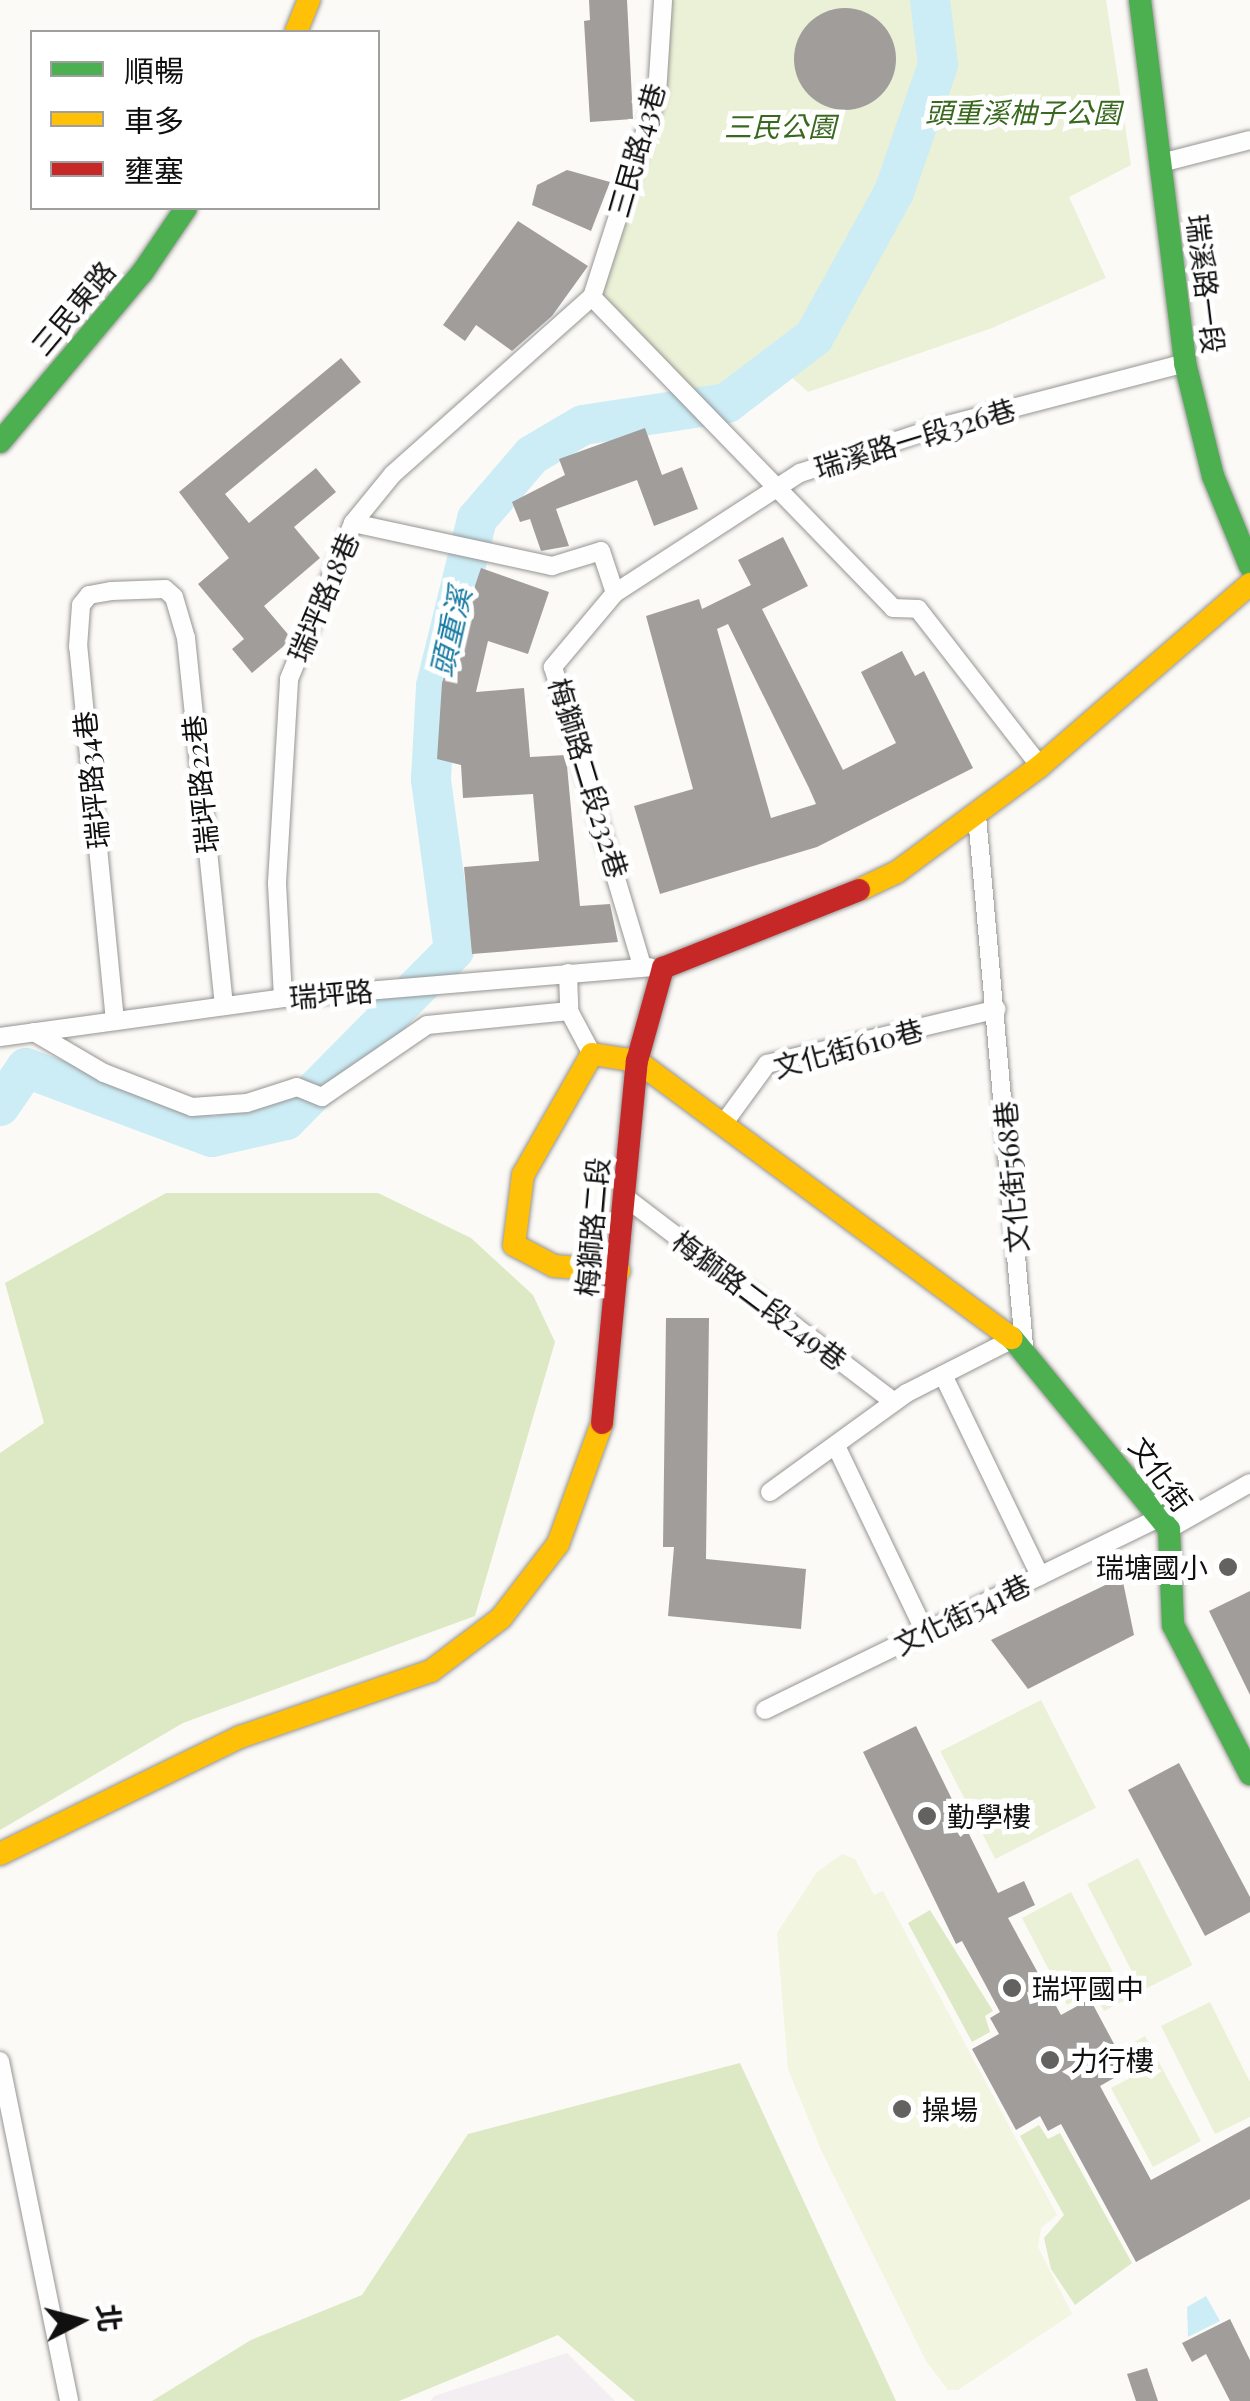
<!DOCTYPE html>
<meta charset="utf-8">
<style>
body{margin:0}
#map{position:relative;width:1250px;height:2401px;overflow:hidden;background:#fcfaf6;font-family:"Playfair Display","Noto Sans TC",serif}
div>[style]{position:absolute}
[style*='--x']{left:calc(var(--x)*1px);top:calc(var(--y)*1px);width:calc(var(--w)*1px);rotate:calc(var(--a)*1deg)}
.industrial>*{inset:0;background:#f3eef2}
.green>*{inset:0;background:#eaf1d6;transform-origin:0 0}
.forest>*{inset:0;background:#dce9c4}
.pitch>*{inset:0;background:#f2f5e0}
.water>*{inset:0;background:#ccedf6}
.river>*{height:40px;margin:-20px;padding:0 20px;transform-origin:20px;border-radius:20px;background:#ccedf6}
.building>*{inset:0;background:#a09d9b}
.round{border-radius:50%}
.roads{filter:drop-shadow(0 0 2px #969594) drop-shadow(0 0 2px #969594)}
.street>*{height:18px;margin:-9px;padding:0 9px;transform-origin:9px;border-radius:9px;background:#fffefe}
.fast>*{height:22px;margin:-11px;padding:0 11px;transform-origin:11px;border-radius:11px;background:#4caf50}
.slow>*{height:22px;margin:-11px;padding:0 11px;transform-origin:11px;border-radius:11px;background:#ffc107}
.jam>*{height:22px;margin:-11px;padding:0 11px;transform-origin:11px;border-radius:11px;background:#c62828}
.dots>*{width:28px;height:28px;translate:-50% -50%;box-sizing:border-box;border:5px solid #fff;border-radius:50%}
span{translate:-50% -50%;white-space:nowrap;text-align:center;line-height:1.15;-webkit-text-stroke:10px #fff;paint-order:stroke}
.park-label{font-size:28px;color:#39691f;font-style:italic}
.street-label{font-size:28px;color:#101010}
.poi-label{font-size:28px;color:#101010}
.right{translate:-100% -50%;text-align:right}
.left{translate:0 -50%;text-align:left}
.water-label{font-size:30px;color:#187ba3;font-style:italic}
.legend{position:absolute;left:30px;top:30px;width:350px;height:180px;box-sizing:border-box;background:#fff;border:2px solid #9f9f9f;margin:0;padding:12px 18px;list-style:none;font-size:30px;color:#101010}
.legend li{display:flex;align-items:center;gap:20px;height:50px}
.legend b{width:50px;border:2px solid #9f9f9f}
.north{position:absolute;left:30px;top:2271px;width:100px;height:100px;-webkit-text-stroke:8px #fff;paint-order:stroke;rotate:84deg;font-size:28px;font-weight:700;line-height:40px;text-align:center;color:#101010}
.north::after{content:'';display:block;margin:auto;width:35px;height:45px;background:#101010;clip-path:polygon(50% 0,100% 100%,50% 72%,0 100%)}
</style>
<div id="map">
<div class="industrial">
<i style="clip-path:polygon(567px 2353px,615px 2401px,430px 2401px,434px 2396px)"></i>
</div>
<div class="green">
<i style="clip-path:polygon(670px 0,1106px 0,1131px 165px,1069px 197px,1106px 278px,992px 328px,808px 392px,778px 365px,727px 403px,693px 408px,592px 297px,667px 63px)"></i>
<i style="left:1041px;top:1700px;width:121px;height:113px;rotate:63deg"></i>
<i style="left:1138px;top:1858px;width:120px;height:57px;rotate:63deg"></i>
<i style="clip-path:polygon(1071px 1892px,1127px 1999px,1104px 2011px,1093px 1991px,1067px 2005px,1022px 1918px)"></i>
<i style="clip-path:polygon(1210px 2002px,1250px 2082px,1250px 2117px,1215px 2134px,1161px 2026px)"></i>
<i style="clip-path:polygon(1145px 2036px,1201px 2141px,1153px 2167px,1111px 2088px,1137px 2074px,1124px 2048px)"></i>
</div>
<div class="forest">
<i style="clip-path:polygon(166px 1193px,378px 1193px,471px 1238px,533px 1295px,555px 1342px,475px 1616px,183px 1723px,0 1830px,0 1453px,44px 1423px,5px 1283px)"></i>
<i style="clip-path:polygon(930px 1910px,993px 2011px,985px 2016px,990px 2032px,972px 2042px,908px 1923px)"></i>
<i style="clip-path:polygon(740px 2063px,896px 2401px,635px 2401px,558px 2335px,399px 2401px,152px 2401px,251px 2340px,362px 2295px,468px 2134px)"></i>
<i style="clip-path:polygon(1039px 2125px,1048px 2139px,1060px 2133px,1132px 2263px,1075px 2305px,1051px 2269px,1044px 2238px,1064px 2215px,1020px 2136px)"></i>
</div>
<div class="pitch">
<i style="clip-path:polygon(842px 1854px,855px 1859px,874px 1895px,883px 1891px,1057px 2215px,1041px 2228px,1038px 2247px,1072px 2314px,958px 2390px,948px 2390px,926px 2361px,821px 2150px,788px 2069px,777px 1933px,817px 1872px)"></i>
</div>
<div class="water">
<i style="clip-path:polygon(1206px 2296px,1220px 2321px,1188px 2337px,1187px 2307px)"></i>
</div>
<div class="river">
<i style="--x:0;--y:1106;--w:46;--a:-55.6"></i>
<i style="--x:26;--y:1068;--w:198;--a:20.4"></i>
<i style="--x:212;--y:1137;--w:76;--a:-12.9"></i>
<i style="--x:286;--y:1120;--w:239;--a:-45.3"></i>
<i style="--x:454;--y:950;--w:173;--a:-97.7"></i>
<i style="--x:431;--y:779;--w:93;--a:-86.9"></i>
<i style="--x:436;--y:686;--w:172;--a:-76.2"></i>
<i style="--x:477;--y:519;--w:84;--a:-49.3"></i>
<i style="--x:532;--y:455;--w:59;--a:-30.5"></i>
<i style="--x:583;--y:425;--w:146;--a:-8.7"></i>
<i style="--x:727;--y:403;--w:109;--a:-37.2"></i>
<i style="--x:814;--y:337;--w:166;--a:-61.1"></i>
<i style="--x:894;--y:192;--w:134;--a:-70.9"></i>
<i style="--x:938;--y:65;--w:65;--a:-97"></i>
</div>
<div class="building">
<i style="clip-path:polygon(589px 0,627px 0,633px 119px,590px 122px,584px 21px,590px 20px)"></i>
<i class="round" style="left:794px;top:8px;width:102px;height:102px"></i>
<i style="clip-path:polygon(567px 170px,610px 182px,591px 231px,532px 205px,537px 185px)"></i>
<i style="clip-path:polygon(518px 221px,588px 266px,552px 316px,512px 351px,476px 325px,465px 341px,443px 325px)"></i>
<i style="clip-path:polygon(341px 358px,361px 382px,225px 494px,249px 523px,316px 468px,336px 492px,294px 527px,320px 558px,264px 606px,292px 639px,252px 673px,232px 649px,244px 639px,198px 584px,229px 558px,179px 492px)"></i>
<i style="clip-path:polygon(645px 428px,662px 475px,682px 467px,698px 509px,654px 526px,637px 480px,556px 509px,569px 546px,541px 551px,530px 519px,520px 522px,512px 502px,565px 475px,559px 459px)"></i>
<i style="clip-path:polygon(evenodd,783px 537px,808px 586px,762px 609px,843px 770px,896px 743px,861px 672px,902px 651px,915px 676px,924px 671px,973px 768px,817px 847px,660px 894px,634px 806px,693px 789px,646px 616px,699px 599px,702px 609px,751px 585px,738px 560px,783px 537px,728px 624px,809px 788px,816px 804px,771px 818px,717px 629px,728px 624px)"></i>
<i style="clip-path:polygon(481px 568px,549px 592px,528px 654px,488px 641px,476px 692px,524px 688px,530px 757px,566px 755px,580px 906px,610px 904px,618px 942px,472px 954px,464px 867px,539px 861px,533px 794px,463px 798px,461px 765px,437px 759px,442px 683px)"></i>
<i style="clip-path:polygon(666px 1318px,709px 1318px,706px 1559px,806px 1569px,801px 1629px,668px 1616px,674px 1547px,663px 1547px)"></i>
<i style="clip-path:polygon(1122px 1577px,1134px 1635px,1028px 1689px,991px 1640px)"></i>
<i style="clip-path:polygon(1250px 1591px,1250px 1695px,1209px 1611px)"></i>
<i style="clip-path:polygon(916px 1726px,998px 1893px,1024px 1881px,1035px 1905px,1008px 1918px,1061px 2015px,1090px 1999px,1128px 2070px,1100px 2086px,1151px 2180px,1250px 2126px,1250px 2199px,1136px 2262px,1061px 2124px,1048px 2131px,1040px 2116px,1016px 2130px,972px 2049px,999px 2034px,990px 2018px,1000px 2012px,962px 1941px,956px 1944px,863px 1752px)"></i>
<i style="clip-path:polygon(1179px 1763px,1250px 1897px,1250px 1912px,1205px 1936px,1128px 1790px)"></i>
<i style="clip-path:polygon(1230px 2319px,1250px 2360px,1250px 2401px,1230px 2401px,1206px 2354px,1192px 2362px,1182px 2343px)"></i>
<i style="clip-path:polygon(1147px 2368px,1158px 2401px,1136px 2401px,1127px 2374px)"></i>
</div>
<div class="roads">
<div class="street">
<i style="--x:1161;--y:163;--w:92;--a:-14.5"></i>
<i style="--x:592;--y:297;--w:433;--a:45.9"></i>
<i style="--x:893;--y:608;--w:25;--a:2"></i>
<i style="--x:918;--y:609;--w:199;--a:52.2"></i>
<i style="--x:592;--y:297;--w:213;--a:-72.2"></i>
<i style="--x:657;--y:94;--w:94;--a:-86.3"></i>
<i style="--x:353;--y:523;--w:204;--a:12.2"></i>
<i style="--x:552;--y:566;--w:51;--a:-17"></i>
<i style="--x:601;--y:551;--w:44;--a:71.6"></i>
<i style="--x:615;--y:593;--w:97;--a:130"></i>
<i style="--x:553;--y:667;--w:312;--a:73.4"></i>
<i style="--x:615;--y:593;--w:221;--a:-33"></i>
<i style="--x:800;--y:473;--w:139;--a:-18.4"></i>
<i style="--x:932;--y:429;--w:261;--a:-14.6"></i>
<i style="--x:977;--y:816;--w:532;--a:84.93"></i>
<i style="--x:568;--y:973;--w:38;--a:88"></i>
<i style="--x:569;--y:1011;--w:49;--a:61.9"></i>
<i style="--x:283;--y:998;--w:115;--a:-93"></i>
<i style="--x:277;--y:883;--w:204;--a:-86.6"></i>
<i style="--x:289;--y:679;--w:169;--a:-67.7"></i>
<i style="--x:353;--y:523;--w:63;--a:-50.8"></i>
<i style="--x:393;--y:474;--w:266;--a:-41.7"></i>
<i style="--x:115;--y:1021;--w:376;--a:-95.6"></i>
<i style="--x:78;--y:647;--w:42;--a:-85.9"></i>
<i style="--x:81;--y:605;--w:13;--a:-51"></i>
<i style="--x:89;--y:595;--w:22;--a:-10"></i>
<i style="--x:111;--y:591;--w:54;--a:-2.1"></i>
<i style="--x:165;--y:589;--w:12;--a:42"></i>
<i style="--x:174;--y:597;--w:43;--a:73.7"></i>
<i style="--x:186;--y:638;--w:370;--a:84.1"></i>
<i style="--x:34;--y:1032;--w:81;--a:30.4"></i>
<i style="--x:104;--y:1073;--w:94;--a:21.1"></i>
<i style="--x:192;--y:1107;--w:55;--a:-4.2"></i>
<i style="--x:247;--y:1103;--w:52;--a:-17.7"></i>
<i style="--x:297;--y:1087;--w:27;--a:22"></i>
<i style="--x:322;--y:1097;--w:127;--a:-34.4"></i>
<i style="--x:427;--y:1025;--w:143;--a:-5.6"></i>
<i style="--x:0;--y:1037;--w:286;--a:-7.8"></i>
<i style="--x:283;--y:998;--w:368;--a:-4.8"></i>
<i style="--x:724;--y:1123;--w:73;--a:-53.9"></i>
<i style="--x:767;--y:1064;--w:236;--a:-13.4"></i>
<i style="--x:625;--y:1197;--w:338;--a:37.3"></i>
<i style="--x:943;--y:1375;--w:223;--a:64.2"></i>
<i style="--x:836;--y:1446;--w:206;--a:64.4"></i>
<i style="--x:770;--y:1492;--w:169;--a:-35.9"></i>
<i style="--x:907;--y:1393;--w:121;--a:-27"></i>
<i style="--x:1169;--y:1529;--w:93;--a:-29.6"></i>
<i style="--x:765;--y:1710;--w:440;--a:-26"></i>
<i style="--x:0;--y:2061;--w:347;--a:78.5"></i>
</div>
<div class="fast">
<i style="--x:1140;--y:0;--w:366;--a:82.9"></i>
<i style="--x:1185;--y:363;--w:116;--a:76.1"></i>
<i style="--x:1213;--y:476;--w:97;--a:67.7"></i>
<i style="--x:0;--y:442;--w:221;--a:-50"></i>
<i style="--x:142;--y:273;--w:78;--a:-55.9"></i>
<i style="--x:1012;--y:1338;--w:247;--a:50.6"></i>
<i style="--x:1169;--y:1529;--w:96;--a:87.6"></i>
<i style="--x:1173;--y:1625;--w:168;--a:62.7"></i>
</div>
<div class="slow">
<i style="--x:296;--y:32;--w:35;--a:-68"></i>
<i style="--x:859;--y:890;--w:42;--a:-25.3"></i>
<i style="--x:897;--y:872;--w:178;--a:-36.5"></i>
<i style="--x:1040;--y:766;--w:278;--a:-40.9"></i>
<i style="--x:619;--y:1271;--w:65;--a:-175.6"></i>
<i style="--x:554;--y:1266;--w:45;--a:-152.3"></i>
<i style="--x:514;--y:1245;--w:71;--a:-82.7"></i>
<i style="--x:523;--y:1175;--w:139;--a:-60.3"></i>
<i style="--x:592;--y:1054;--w:46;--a:8.8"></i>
<i style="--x:637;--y:1061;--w:466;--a:36.5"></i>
<i style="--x:0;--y:1854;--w:267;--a:-26"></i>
<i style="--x:240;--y:1737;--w:202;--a:-19.1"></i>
<i style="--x:431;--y:1671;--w:88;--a:-37.1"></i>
<i style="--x:501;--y:1618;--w:93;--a:-52.4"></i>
<i style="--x:558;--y:1544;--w:129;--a:-70"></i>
</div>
<div class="jam">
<i style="--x:602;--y:1423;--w:364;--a:-84.5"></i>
<i style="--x:637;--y:1061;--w:97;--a:-74.4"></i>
<i style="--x:663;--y:968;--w:211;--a:-21.7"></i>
</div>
</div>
<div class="dots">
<i style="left:1228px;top:1567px;background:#636260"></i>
<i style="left:927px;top:1816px;background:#636260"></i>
<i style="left:1012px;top:1988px;background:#636260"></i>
<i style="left:1050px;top:2060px;background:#636260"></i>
<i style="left:902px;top:2109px;background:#636260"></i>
</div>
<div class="park-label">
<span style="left:1023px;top:112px">頭重溪柚子公園</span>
<span style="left:780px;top:126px">三民公園</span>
</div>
<div class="street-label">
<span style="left:636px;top:150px;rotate:-74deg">三民路43巷</span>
<span style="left:1206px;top:284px;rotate:83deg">瑞溪路一段</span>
<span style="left:73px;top:308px;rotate:-50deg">三民東路</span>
<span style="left:915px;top:438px;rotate:-17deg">瑞溪路一段326巷</span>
<span style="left:323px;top:597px;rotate:-67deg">瑞坪路18巷</span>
<span style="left:589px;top:778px;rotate:73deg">梅獅路二段232巷</span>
<span style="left:91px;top:780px;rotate:-96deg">瑞坪路34巷</span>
<span style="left:200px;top:784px;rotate:-96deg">瑞坪路22巷</span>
<span style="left:331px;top:994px;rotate:-5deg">瑞坪路</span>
<span style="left:848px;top:1048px;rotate:-15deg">文化街610巷</span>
<span style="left:1011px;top:1177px;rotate:-95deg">文化街568巷</span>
<span style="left:592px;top:1227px;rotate:-85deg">梅獅路二段</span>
<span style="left:760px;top:1300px;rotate:37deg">梅獅路二段249巷</span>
<span style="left:1161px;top:1474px;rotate:54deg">文化街</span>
<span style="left:962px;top:1614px;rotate:-26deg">文化街541巷</span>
</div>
<div class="poi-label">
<span class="right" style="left:1208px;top:1567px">瑞塘國小</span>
<span class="left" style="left:947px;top:1816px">勤學樓</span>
<span class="left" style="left:1032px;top:1988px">瑞坪國中</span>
<span class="left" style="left:1070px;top:2060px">力行樓</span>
<span class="left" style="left:922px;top:2109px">操場</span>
</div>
<div class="water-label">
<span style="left:450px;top:632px;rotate:-77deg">頭重溪</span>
</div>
<ul class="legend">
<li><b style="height:12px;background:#4caf50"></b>順暢</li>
<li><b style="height:12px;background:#ffc107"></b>車多</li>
<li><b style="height:12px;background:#c62828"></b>壅塞</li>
</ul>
<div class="north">北</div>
</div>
